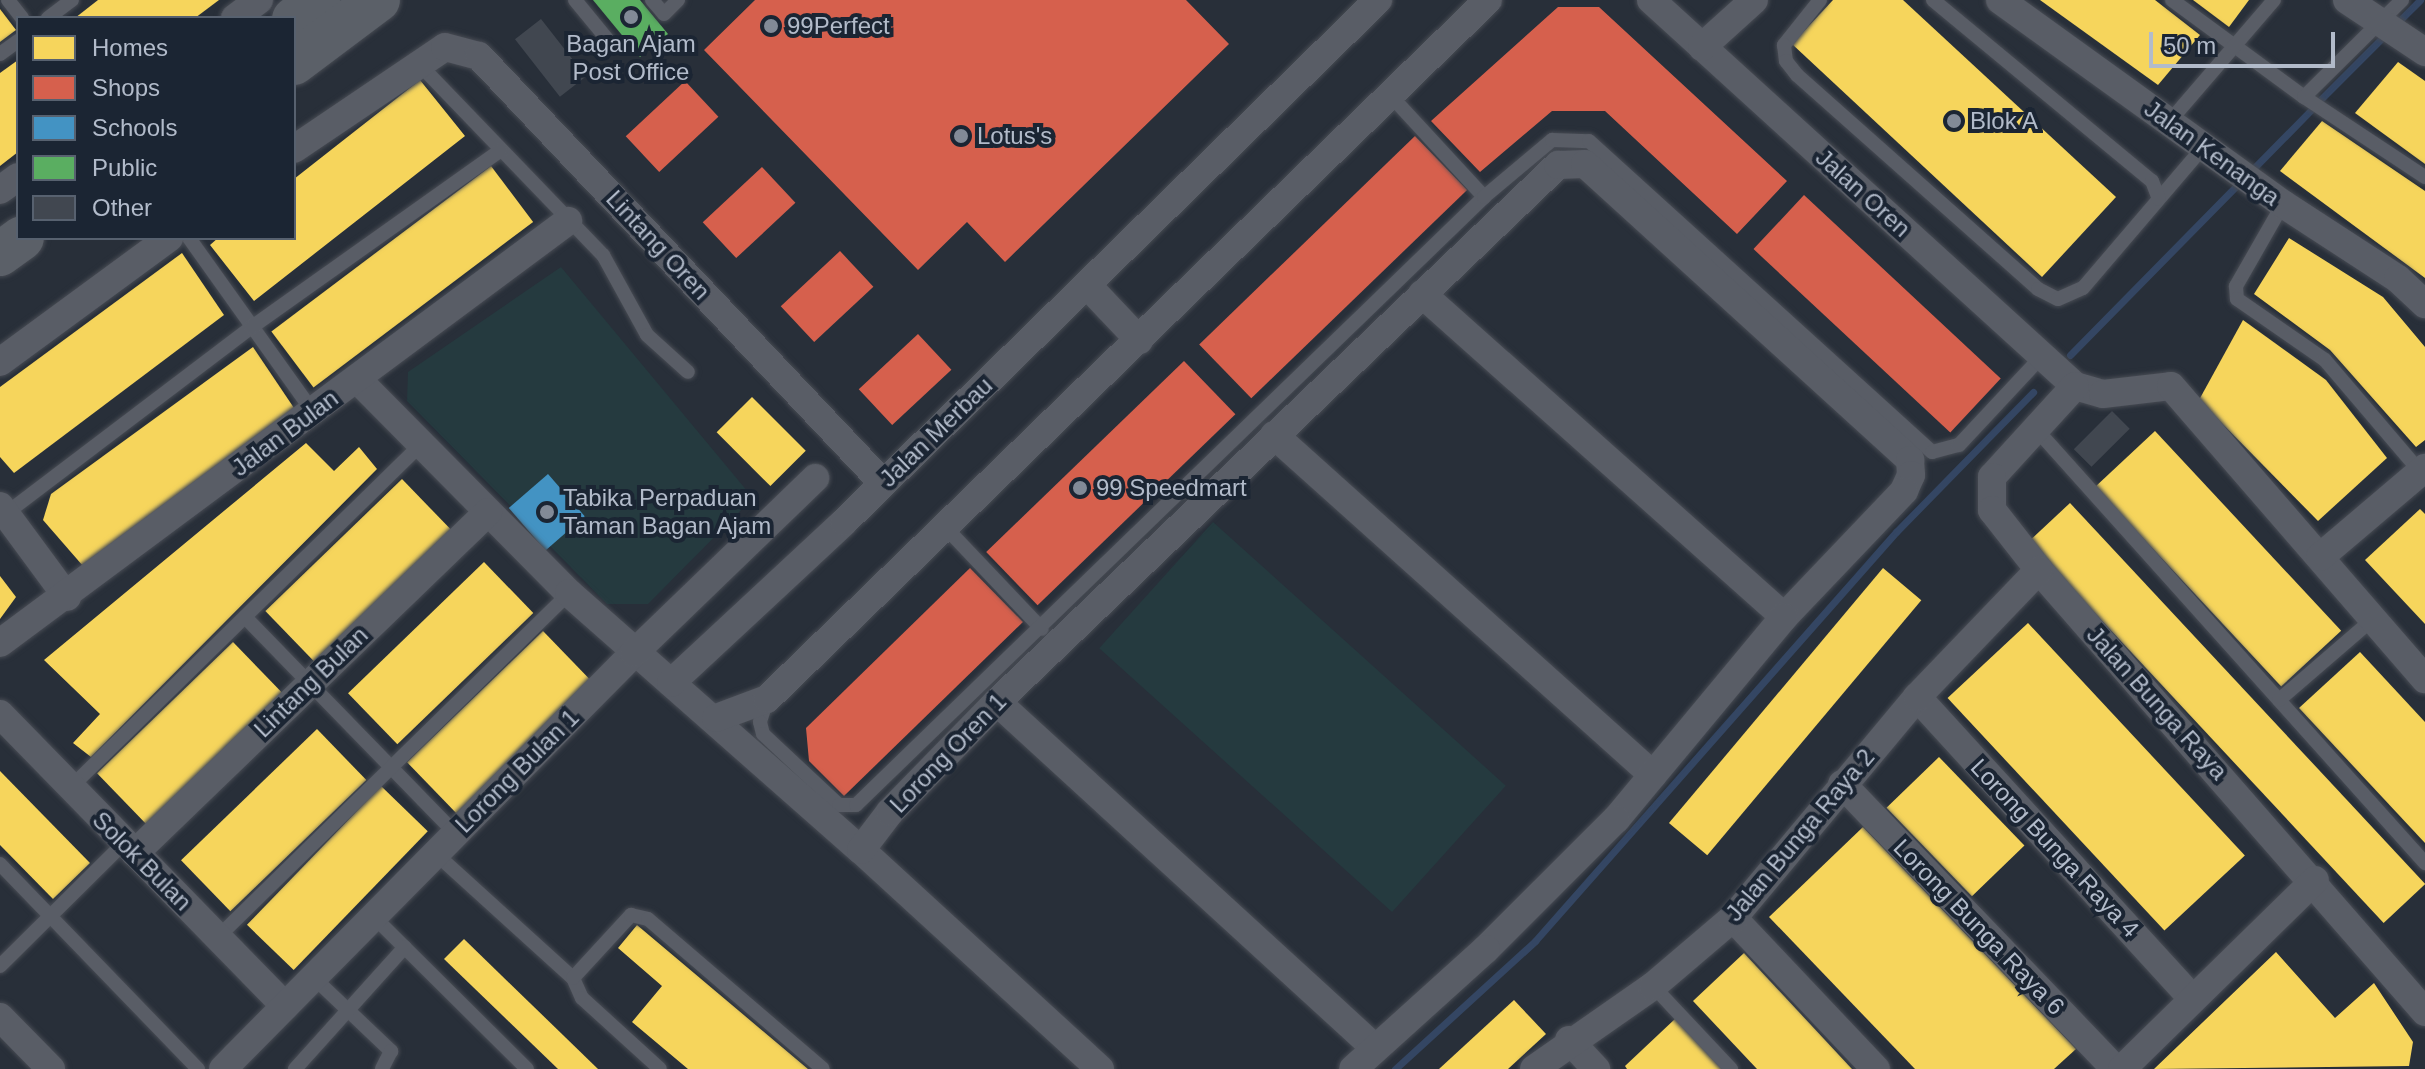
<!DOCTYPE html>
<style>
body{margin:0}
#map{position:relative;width:2425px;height:1069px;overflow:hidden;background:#282f39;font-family:Helvetica,sans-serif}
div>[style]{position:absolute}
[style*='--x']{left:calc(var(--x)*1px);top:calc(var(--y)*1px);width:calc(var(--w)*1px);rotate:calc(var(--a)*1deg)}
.green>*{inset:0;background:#253a3f;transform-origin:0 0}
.homes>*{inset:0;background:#f6d55c;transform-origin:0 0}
.shops>*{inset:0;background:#d6604d;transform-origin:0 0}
.schools>*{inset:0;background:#4393c3;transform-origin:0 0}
.public>*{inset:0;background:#5aae61}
.stream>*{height:7px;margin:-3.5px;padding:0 3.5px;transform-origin:3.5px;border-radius:3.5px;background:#344663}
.building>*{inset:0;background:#414750;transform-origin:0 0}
.roads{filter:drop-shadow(0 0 2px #474b53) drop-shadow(0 0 2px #474b53)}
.lane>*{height:14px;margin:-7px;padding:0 7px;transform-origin:7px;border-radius:7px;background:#595d66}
.street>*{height:28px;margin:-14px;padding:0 14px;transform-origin:14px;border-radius:14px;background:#595d66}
.primary>*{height:44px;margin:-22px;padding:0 22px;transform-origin:22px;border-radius:22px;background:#5b6068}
.dots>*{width:22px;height:22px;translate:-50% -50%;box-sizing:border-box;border:4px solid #1b2533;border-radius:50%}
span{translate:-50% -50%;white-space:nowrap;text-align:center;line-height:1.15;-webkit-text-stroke:8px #1b2533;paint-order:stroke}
.poi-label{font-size:24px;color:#b2bbca}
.left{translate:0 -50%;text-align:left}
.street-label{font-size:24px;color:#b2bbca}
.legend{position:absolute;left:16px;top:16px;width:280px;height:224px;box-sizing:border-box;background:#1b2533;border:2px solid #57616f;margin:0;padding:10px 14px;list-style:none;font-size:24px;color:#b2bbca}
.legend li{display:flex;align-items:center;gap:16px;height:40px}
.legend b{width:40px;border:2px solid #57616f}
.scale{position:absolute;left:2149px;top:32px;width:186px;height:36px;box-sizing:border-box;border:4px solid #b2bbca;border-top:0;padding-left:10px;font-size:24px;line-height:28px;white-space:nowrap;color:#b2bbca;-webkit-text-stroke:6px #1b2533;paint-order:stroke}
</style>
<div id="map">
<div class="green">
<i style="clip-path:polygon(561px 267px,753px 498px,648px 604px,607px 604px,407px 401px,408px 372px)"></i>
<i style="left:1213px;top:522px;width:394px;height:170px;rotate:42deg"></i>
</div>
<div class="homes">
<i style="clip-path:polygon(98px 0,219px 0,195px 18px,75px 18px)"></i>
<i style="clip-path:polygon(1833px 0,1903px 0,2116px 197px,2042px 277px,1792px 44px)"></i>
<i style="clip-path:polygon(2040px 0,2155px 0,2200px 35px,2158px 85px)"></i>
<i style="clip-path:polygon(2193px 0,2249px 0,2229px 27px)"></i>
<i style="clip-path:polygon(0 9px,16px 30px,0 42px)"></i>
<i style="clip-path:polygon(18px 60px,18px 152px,0 166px,0 73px)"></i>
<i style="clip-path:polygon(2398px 62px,2425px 81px,2425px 164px,2355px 113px)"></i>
<i style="clip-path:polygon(420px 80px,465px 136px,254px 301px,210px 245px,218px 238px,294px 238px,294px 179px)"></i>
<i style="clip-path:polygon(2322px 121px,2425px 191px,2425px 278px,2280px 171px)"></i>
<i style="left:491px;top:166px;width:70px;height:275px;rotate:53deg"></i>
<i style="clip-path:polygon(2289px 238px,2383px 297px,2425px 347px,2425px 440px,2416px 447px,2330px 350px,2254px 294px)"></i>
<i style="clip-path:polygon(182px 253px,224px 315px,14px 473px,0 457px,0 387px)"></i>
<i style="clip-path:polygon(2243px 320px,2326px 380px,2387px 458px,2318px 521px,2199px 400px)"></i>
<i style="clip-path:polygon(253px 347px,294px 408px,83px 566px,43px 520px,51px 494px)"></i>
<i style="left:752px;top:397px;width:76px;height:50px;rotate:45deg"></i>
<i style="left:2155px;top:431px;width:273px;height:82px;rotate:47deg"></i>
<i style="clip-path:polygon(306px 443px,334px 471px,359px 447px,377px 469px,91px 757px,73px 743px,100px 714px,44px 660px)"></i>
<i style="left:402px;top:479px;width:71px;height:190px;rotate:46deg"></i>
<i style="left:2070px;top:503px;width:521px;height:57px;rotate:47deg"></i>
<i style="clip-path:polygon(2420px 509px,2425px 514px,2425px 624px,2365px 560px)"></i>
<i style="left:484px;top:562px;width:71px;height:189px;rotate:46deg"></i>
<i style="left:1883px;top:568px;width:50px;height:333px;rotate:40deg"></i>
<i style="clip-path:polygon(0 576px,16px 597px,0 619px)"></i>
<i style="left:2028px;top:623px;width:318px;height:110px;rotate:47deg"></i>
<i style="left:543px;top:631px;width:71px;height:189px;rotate:46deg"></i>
<i style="left:233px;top:642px;width:71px;height:189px;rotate:46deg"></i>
<i style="clip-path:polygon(2360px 652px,2425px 722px,2425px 843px,2299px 708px)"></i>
<i style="left:317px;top:729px;width:71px;height:189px;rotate:46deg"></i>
<i style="left:1939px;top:757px;width:123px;height:73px;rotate:46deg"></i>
<i style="clip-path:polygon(0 771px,90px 863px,53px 899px,0 845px)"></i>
<i style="left:381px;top:786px;width:65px;height:193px;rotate:44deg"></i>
<i style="clip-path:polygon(1863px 827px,2076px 1049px,2054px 1069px,1915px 1069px,1769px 917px)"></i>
<i style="clip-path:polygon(637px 925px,808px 1069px,688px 1069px,632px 1022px,662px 986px,618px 948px)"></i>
<i style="clip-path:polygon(464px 939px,598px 1069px,558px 1069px,444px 959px)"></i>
<i style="clip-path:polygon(2276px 952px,2335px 1018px,2374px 983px,2413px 1042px,2409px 1066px,2154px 1069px)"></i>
<i style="clip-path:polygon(1744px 953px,1852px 1069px,1757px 1069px,1693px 1001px)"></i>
<i style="clip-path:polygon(1514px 1000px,1546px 1034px,1508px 1069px,1439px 1069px)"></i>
<i style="clip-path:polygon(1676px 1018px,1723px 1069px,1627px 1069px,1625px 1066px)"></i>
</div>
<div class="shops">
<i style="clip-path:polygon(755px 0,1186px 0,1229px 44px,1005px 262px,967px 222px,918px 270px,704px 50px)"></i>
<i style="clip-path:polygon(1558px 7px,1599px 7px,1787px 181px,1737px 234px,1605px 111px,1552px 111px,1480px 172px,1431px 121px)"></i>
<i style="left:685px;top:81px;width:49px;height:81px;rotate:47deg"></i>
<i style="left:1415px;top:136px;width:75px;height:300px;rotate:46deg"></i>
<i style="left:762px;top:167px;width:49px;height:81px;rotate:47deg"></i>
<i style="left:1804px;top:195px;width:269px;height:74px;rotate:43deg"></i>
<i style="left:840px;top:251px;width:49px;height:81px;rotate:47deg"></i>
<i style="left:918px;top:334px;width:49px;height:81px;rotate:47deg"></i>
<i style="left:1184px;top:361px;width:74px;height:275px;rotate:46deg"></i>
<i style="clip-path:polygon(970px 568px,1023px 622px,844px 796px,809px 761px,806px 728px)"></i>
</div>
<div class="schools">
<i style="left:548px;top:474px;width:56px;height:52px;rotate:49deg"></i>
</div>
<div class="public">
<i style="clip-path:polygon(593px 0,640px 0,668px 34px,640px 57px)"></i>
</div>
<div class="stream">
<i style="--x:2396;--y:24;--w:34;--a:-45"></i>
<i style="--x:2319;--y:101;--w:95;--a:-45"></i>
<i style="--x:2251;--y:171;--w:86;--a:-45.5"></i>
<i style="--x:2070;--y:355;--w:244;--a:-45.5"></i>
<i style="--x:1395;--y:1069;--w:190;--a:-42.4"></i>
<i style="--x:1535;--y:941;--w:546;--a:-48.57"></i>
<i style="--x:1896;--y:532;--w:196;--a:-45.6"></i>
</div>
<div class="building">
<i style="left:541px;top:19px;width:73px;height:33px;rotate:52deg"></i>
<i style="left:2112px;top:411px;width:25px;height:54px;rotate:45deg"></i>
</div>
<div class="roads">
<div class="lane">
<i style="--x:8;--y:0;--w:23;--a:52"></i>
<i style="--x:575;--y:0;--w:50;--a:50.6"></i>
<i style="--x:652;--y:0;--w:18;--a:49"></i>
<i style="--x:664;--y:14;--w:20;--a:-45"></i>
<i style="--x:1820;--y:0;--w:58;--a:128.7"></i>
<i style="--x:1784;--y:45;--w:16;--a:83"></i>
<i style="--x:1786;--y:61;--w:18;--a:52"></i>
<i style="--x:1797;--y:75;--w:322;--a:41.6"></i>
<i style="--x:2038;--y:289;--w:22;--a:27"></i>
<i style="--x:2058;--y:299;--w:27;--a:-24"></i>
<i style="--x:2083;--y:288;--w:188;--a:-49.5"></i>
<i style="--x:1933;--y:0;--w:284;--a:39.6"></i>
<i style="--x:2152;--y:181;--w:19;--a:69"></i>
<i style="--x:2172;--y:0;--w:164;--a:36.3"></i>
<i style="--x:2304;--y:97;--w:145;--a:33.5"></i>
<i style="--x:48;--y:18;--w:30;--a:-37"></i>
<i style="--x:0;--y:54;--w:22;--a:-36"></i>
<i style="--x:418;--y:63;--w:267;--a:46.1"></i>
<i style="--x:603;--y:255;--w:91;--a:61.2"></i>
<i style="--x:647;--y:335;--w:55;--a:42.1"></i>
<i style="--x:1390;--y:95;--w:139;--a:47.3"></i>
<i style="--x:2304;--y:97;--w:138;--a:-44.7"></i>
<i style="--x:2169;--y:122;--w:161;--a:-49.3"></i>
<i style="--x:2283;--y:204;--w:95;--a:119.8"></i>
<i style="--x:2236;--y:286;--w:13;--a:86"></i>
<i style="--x:2237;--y:299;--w:107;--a:34.7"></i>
<i style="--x:2325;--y:360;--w:150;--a:49.6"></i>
<i style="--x:189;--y:238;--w:214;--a:54.5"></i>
<i style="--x:2036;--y:429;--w:583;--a:48.13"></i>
<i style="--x:4;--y:515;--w:311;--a:-37.2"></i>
<i style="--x:252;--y:327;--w:305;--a:-35.4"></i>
<i style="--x:946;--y:528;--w:139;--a:46.5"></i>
<i style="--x:245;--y:617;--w:301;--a:45.8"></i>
<i style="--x:767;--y:700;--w:23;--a:108"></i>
<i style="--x:760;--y:722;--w:12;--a:76"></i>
<i style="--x:763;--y:734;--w:104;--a:43.1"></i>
<i style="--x:839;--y:805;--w:17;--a:0"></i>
<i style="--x:856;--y:805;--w:874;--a:-44.07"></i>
<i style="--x:1484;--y:197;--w:89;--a:-40"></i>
<i style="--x:1552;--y:140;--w:37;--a:2"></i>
<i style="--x:1589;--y:141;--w:463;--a:42.2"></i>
<i style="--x:1932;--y:452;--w:28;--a:-15"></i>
<i style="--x:1959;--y:445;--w:122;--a:-47"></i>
<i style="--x:2279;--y:700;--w:124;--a:-40.8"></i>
<i style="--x:70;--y:788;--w:490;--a:-44.4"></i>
<i style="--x:435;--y:853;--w:186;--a:42.2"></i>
<i style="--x:573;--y:978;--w:22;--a:66"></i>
<i style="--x:582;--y:998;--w:105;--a:42.3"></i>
<i style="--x:0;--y:864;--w:285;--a:46"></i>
<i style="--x:373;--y:916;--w:217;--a:44.8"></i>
<i style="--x:218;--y:937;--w:491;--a:-44.4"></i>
<i style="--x:0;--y:966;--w:175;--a:-44.8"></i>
<i style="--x:313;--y:977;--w:108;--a:43.5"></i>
<i style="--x:391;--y:1051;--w:20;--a:117"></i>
<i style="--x:573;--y:978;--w:86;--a:-47.4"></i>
<i style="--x:631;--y:915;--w:17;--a:13"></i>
<i style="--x:648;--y:919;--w:230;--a:40.6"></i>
<i style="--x:1653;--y:986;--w:114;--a:46.8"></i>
<i style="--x:295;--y:1069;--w:164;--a:-48"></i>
</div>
<div class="street">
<i style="--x:1651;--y:0;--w:573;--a:42.31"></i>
<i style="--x:2075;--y:386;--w:29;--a:16"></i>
<i style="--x:2103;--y:394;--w:68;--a:-6.7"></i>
<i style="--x:2171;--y:386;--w:388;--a:49.1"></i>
<i style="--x:2000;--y:0;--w:349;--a:35.8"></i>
<i style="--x:2283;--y:204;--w:137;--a:33.1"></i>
<i style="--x:2398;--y:279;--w:37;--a:43"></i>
<i style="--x:2347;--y:0;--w:94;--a:33.7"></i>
<i style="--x:235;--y:18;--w:30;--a:-37"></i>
<i style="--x:1702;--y:47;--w:70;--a:-42.1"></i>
<i style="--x:294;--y:149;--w:182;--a:-34"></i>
<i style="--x:445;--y:47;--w:35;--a:15"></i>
<i style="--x:479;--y:56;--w:588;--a:46.59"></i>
<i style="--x:0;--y:190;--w:22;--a:-36"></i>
<i style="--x:1087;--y:285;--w:76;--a:46.6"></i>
<i style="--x:1422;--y:294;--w:485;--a:41.7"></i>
<i style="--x:0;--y:362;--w:210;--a:-36.3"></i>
<i style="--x:357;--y:379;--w:301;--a:45.3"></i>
<i style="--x:569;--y:593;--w:389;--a:41.4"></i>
<i style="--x:2075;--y:386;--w:123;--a:132.4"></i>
<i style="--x:1992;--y:477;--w:33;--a:90"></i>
<i style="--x:1992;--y:510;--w:76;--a:51.9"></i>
<i style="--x:2039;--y:570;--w:587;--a:48.87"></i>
<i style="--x:1274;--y:435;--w:509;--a:41.9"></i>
<i style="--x:0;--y:506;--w:113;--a:53.6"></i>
<i style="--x:2320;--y:557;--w:138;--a:-40.3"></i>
<i style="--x:0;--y:643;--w:708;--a:-36.61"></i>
<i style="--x:671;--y:683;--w:236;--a:-42.9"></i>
<i style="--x:844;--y:522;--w:747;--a:-44.35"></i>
<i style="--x:1917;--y:697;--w:409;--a:47.6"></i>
<i style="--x:997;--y:702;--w:512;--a:42.47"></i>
<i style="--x:0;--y:714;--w:408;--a:45.7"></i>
<i style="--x:716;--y:718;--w:54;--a:-20.4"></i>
<i style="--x:767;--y:699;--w:1004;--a:-44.11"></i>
<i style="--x:1842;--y:784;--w:395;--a:46.2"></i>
<i style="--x:135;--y:853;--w:491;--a:-44"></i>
<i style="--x:1733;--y:918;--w:208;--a:46.6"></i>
<i style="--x:0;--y:1017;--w:73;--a:45.6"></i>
<i style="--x:1569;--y:1040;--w:40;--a:47"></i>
<i style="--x:223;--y:1069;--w:585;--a:-45.35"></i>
<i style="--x:634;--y:653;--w:252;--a:-44"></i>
<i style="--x:1100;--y:1069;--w:324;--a:-137.5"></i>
<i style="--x:861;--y:850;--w:48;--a:-52.7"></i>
<i style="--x:890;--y:812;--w:153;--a:-45.8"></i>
<i style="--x:997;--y:702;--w:777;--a:-43.75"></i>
<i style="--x:1558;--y:165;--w:27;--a:-2"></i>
<i style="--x:1585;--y:164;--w:440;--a:42.3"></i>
<i style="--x:1910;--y:460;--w:15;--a:86"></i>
<i style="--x:1911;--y:475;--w:17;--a:114"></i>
<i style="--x:1904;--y:491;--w:174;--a:133.6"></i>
<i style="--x:1784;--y:617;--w:263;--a:129.7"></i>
<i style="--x:1616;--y:819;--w:184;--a:135"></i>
<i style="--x:1486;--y:949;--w:179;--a:137.9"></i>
<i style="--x:1534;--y:1069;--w:145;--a:-34.9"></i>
<i style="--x:1653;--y:986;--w:105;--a:-40.4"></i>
<i style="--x:1733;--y:918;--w:288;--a:-50.2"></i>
<i style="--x:1917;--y:697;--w:176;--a:-46.2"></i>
<i style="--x:2122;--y:1069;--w:270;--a:-44.4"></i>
</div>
<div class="primary">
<i style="--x:294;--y:19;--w:31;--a:-38"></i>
<i style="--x:294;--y:63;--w:105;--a:-36.9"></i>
<i style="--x:0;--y:254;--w:27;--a:-36"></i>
</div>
</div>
<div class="dots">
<i style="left:631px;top:17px;background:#828a97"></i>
<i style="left:771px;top:26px;background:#828a97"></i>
<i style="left:1954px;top:121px;background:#828a97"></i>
<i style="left:961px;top:136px;background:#828a97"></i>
<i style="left:1080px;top:488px;background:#828a97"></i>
<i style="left:547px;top:512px;background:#828a97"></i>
</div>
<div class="poi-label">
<span class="left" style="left:787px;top:26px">99Perfect</span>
<span style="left:631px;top:58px">Bagan Ajam<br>Post Office</span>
<span class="left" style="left:1970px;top:121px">Blok A</span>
<span class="left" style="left:977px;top:136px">Lotus's</span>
<span class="left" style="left:1096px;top:488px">99 Speedmart</span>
<span class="left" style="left:563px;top:512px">Tabika Perpaduan<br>Taman Bagan Ajam</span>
</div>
<div class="street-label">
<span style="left:2212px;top:153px;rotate:36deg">Jalan Kenanga</span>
<span style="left:1863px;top:193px;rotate:42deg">Jalan Oren</span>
<span style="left:658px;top:245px;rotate:47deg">Lintang Oren</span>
<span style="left:936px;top:432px;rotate:-44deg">Jalan Merbau</span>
<span style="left:285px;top:433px;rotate:-37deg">Jalan Bulan</span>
<span style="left:311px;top:682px;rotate:-44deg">Lintang Bulan</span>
<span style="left:2157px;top:703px;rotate:48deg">Jalan Bunga Raya</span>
<span style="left:948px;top:753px;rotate:-46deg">Lorong Oren 1</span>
<span style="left:517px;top:771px;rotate:-45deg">Lorong Bulan 1</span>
<span style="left:1800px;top:835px;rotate:-50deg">Jalan Bunga Raya 2</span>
<span style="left:2055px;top:848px;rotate:47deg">Lorong Bunga Raya 4</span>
<span style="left:142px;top:861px;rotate:45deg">Solok Bulan</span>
<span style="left:1979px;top:927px;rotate:46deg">Lorong Bunga Raya 6</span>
</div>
<ul class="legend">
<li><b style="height:22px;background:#f6d55c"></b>Homes</li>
<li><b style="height:22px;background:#d6604d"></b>Shops</li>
<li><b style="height:22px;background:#4393c3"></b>Schools</li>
<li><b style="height:22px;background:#5aae61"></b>Public</li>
<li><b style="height:22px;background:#414750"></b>Other</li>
</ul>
<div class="scale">50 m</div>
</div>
